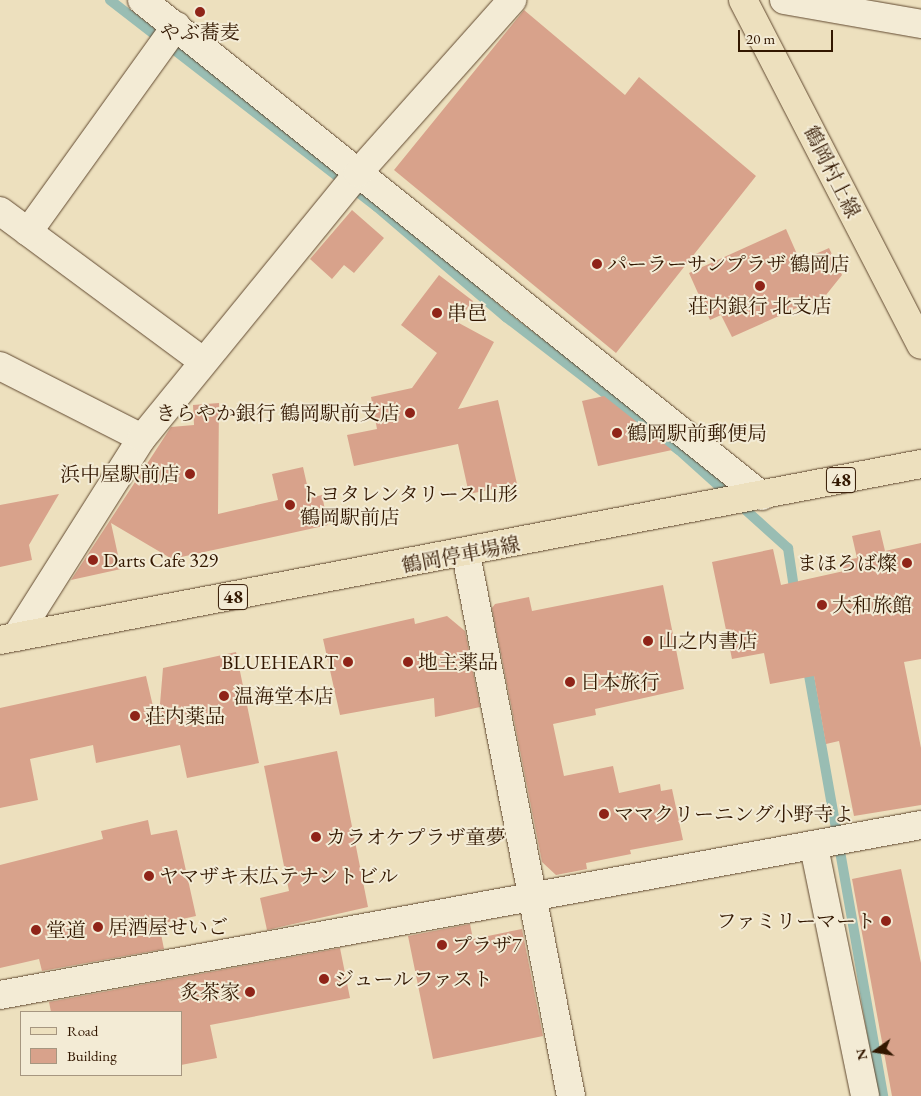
<!DOCTYPE html>
<meta charset="utf-8">
<style>
body{margin:0}
#map{position:relative;width:921px;height:1096px;overflow:hidden;background:#ede0be;font-family:"EB Garamond","Noto Serif JP",serif}
div>[style]{position:absolute}
[style*='--x']{left:calc(var(--x)*1px);top:calc(var(--y)*1px);width:calc(var(--w)*1px);rotate:calc(var(--a)*1deg)}
.stream>*{height:10px;margin:-5px;padding:0 5px;transform-origin:5px;border-radius:5px;background:#99bdb3}
.building>*{inset:0;background:#d8a28b}
.roads{filter:drop-shadow(0 0 1px #614930) drop-shadow(0 0 1px #614930)}
.minor>*{height:28px;margin:-14px;padding:0 14px;transform-origin:14px;border-radius:14px;background:#f3ebd5}
.major>*{height:28px;margin:-14px;padding:0 14px;transform-origin:14px;border-radius:14px;background:#ede0be}
.dots>*{width:14px;height:14px;translate:-50% -50%;box-sizing:border-box;border:2px solid #f3ebd5;border-radius:50%}
span{translate:-50% -50%;white-space:nowrap;text-align:center;line-height:1.15;-webkit-text-stroke:4px #f3ebd5;paint-order:stroke}
.shield-label span{padding:1px 4px;background:#f3ebd5;border:1px solid;border-radius:4px;-webkit-text-stroke-width:0}
.shield-label{font-size:19px;color:#321700;font-weight:700}
.poi-label{font-size:20px;color:#321700}
.left{translate:0 -50%;text-align:left}
.right{translate:-100% -50%;text-align:right}
.street-label{font-size:20px;color:#321700}
.legend{position:absolute;left:20px;top:1011px;width:162px;height:65px;box-sizing:border-box;background:#f3ebd5;border:1px solid #a69680;margin:0;padding:6px 9px;list-style:none;font-size:15px;color:#321700}
.legend li{display:flex;align-items:center;gap:10px;height:25px}
.legend b{width:25px;border:1px solid #a69680}
.north{position:absolute;left:851px;top:1026px;width:50px;height:50px;-webkit-text-stroke:4px #f3ebd5;paint-order:stroke;rotate:257deg;font-size:14px;font-weight:700;line-height:20px;text-align:center;color:#321700}
.north::after{content:'';display:block;margin:auto;width:18px;height:22px;background:#321700;clip-path:polygon(50% 0,100% 100%,50% 72%,0 100%)}
.scale{position:absolute;left:738px;top:30px;width:95px;height:22px;box-sizing:border-box;border:2px solid #321700;border-top:0;padding-left:6px;font-size:15px;line-height:18px;white-space:nowrap;color:#321700;-webkit-text-stroke:4px #f3ebd5;paint-order:stroke}
</style>
<div id="map">
<div class="stream">
<i style="--x:110;--y:0;--w:338;--a:37.8"></i>
<i style="--x:377;--y:207;--w:170;--a:40.5"></i>
<i style="--x:506;--y:317;--w:218;--a:37.6"></i>
<i style="--x:679;--y:450;--w:147;--a:42"></i>
<i style="--x:788;--y:548;--w:48;--a:81.5"></i>
<i style="--x:807;--y:664;--w:439;--a:80"></i>
</div>
<div class="building">
<i style="clip-path:polygon(524px 10px,625px 95px,639px 77px,756px 176px,616px 353px,394px 170px)"></i>
<i style="clip-path:polygon(352px 210px,384px 238px,354px 273px,344px 265px,332px 279px,310px 259px)"></i>
<i style="clip-path:polygon(786px 229px,800px 261px,829px 248px,842px 275px,826px 295px,732px 337px,721px 315px,710px 320px,689px 273px)"></i>
<i style="clip-path:polygon(439px 275px,473px 301px,457px 322px,494px 342px,458px 409px,498px 400px,517px 484px,469px 494px,458px 444px,354px 466px,347px 435px,377px 429px,371px 397px,412px 388px,437px 353px,401px 325px)"></i>
<i style="clip-path:polygon(604px 396px,672px 450px,598px 466px,582px 401px)"></i>
<i style="clip-path:polygon(219px 403px,218px 514px,278px 500px,272px 474px,303px 467px,310px 498px,322px 495px,328px 525px,172px 559px,111px 523px,121px 569px,71px 580px,171px 427px,194px 425px,193px 405px)"></i>
<i style="clip-path:polygon(59px 494px,29px 545px,32px 560px,0 567px,0 505px)"></i>
<i style="clip-path:polygon(880px 530px,885px 551px,921px 543px,921px 659px,904px 662px,921px 748px,921px 805px,854px 816px,839px 741px,826px 744px,814px 676px,770px 684px,764px 653px,732px 659px,712px 562px,773px 549px,781px 585px,844px 571px,841px 561px,857px 558px,852px 536px)"></i>
<i style="clip-path:polygon(663px 585px,684px 689px,595px 709px,596px 715px,553px 724px,564px 776px,613px 766px,619px 793px,660px 784px,661px 791px,672px 789px,683px 840px,630px 850px,631px 854px,586px 863px,587px 869px,556px 875px,542px 862px,492px 608px,495px 604px,529px 597px,532px 611px)"></i>
<i style="clip-path:polygon(447px 616px,465px 631px,480px 707px,435px 717px,434px 698px,340px 715px,323px 639px,414px 618px,415px 624px)"></i>
<i style="clip-path:polygon(236px 652px,259px 763px,187px 778px,180px 745px,96px 763px,93px 745px,30px 759px,38px 800px,0 808px,0 708px,146px 676px,158px 728px,163px 668px)"></i>
<i style="clip-path:polygon(337px 751px,368px 907px,267px 930px,260px 898px,289px 891px,264px 766px)"></i>
<i style="clip-path:polygon(148px 820px,151px 835px,177px 830px,196px 916px,159px 924px,164px 949px,42px 971px,39px 959px,0 968px,0 865px,103px 839px,101px 831px)"></i>
<i style="clip-path:polygon(901px 869px,921px 963px,921px 1096px,892px 1096px,852px 879px)"></i>
<i style="clip-path:polygon(470px 924px,473px 939px,522px 929px,543px 1036px,433px 1059px,408px 936px)"></i>
<i style="clip-path:polygon(340px 948px,350px 998px,210px 1025px,217px 1058px,181px 1065px,181px 1012px,51px 1012px,49px 1002px)"></i>
</div>
<div class="roads">
<div class="minor">
<i style="--x:142;--y:0;--w:794;--a:38.66"></i>
<i style="--x:784;--y:0;--w:139;--a:9.9"></i>
<i style="--x:0;--y:211;--w:252;--a:36.5"></i>
<i style="--x:28;--y:232;--w:254;--a:-54.3"></i>
<i style="--x:0;--y:366;--w:159;--a:26.9"></i>
<i style="--x:466;--y:554;--w:552;--a:79.04"></i>
<i style="--x:16;--y:637;--w:236;--a:-57.7"></i>
<i style="--x:142;--y:438;--w:342;--a:-50.8"></i>
<i style="--x:358;--y:173;--w:232;--a:-48.3"></i>
<i style="--x:814;--y:847;--w:254;--a:78.4"></i>
<i style="--x:0;--y:995;--w:937;--a:-10.46"></i>
</div>
<div class="major">
<i style="--x:743;--y:0;--w:388;--a:62.7"></i>
<i style="--x:0;--y:640;--w:938;--a:-10.82"></i>
</div>
</div>
<div class="dots">
<i style="left:200px;top:12px;background:#8f2418"></i>
<i style="left:597px;top:264px;background:#8f2418"></i>
<i style="left:760px;top:286px;background:#8f2418"></i>
<i style="left:437px;top:313px;background:#8f2418"></i>
<i style="left:410px;top:413px;background:#8f2418"></i>
<i style="left:617px;top:433px;background:#8f2418"></i>
<i style="left:190px;top:474px;background:#8f2418"></i>
<i style="left:290px;top:505px;background:#8f2418"></i>
<i style="left:93px;top:560px;background:#8f2418"></i>
<i style="left:907px;top:563px;background:#8f2418"></i>
<i style="left:822px;top:605px;background:#8f2418"></i>
<i style="left:648px;top:641px;background:#8f2418"></i>
<i style="left:348px;top:662px;background:#8f2418"></i>
<i style="left:408px;top:662px;background:#8f2418"></i>
<i style="left:570px;top:682px;background:#8f2418"></i>
<i style="left:224px;top:696px;background:#8f2418"></i>
<i style="left:135px;top:716px;background:#8f2418"></i>
<i style="left:604px;top:814px;background:#8f2418"></i>
<i style="left:316px;top:837px;background:#8f2418"></i>
<i style="left:149px;top:876px;background:#8f2418"></i>
<i style="left:886px;top:921px;background:#8f2418"></i>
<i style="left:98px;top:927px;background:#8f2418"></i>
<i style="left:36px;top:930px;background:#8f2418"></i>
<i style="left:442px;top:945px;background:#8f2418"></i>
<i style="left:324px;top:979px;background:#8f2418"></i>
<i style="left:250px;top:992px;background:#8f2418"></i>
</div>
<div class="shield-label">
<span style="left:841px;top:480px">48</span>
<span style="left:233px;top:597px">48</span>
</div>
<div class="poi-label">
<span style="left:200px;top:32px">やぶ蕎麦</span>
<span class="left" style="left:607px;top:264px">パーラーサンプラザ 鶴岡店</span>
<span style="left:760px;top:306px">荘内銀行 北支店</span>
<span class="left" style="left:447px;top:313px">串邑</span>
<span class="right" style="left:400px;top:413px">きらやか銀行 鶴岡駅前支店</span>
<span class="left" style="left:627px;top:433px">鶴岡駅前郵便局</span>
<span class="right" style="left:180px;top:474px">浜中屋駅前店</span>
<span class="left" style="left:300px;top:506px">トヨタレンタリース山形<br>鶴岡駅前店</span>
<span class="left" style="left:103px;top:560px">Darts Cafe 329</span>
<span class="right" style="left:897px;top:563px">まほろば燦</span>
<span class="left" style="left:832px;top:605px">大和旅館</span>
<span class="left" style="left:658px;top:641px">山之内書店</span>
<span class="right" style="left:338px;top:662px">BLUEHEART</span>
<span class="left" style="left:418px;top:662px">地主薬品</span>
<span class="left" style="left:580px;top:682px">日本旅行</span>
<span class="left" style="left:234px;top:696px">温海堂本店</span>
<span class="left" style="left:145px;top:716px">荘内薬品</span>
<span class="left" style="left:614px;top:814px">ママクリーニング小野寺よ</span>
<span class="left" style="left:326px;top:837px">カラオケプラザ童夢</span>
<span class="left" style="left:159px;top:876px">ヤマザキ末広テナントビル</span>
<span class="right" style="left:876px;top:921px">ファミリーマート</span>
<span class="left" style="left:108px;top:927px">居酒屋せいご</span>
<span class="left" style="left:46px;top:930px">堂道</span>
<span class="left" style="left:452px;top:945px">プラザ7</span>
<span class="left" style="left:334px;top:979px">ジュールファスト</span>
<span class="right" style="left:240px;top:992px">炙茶家</span>
</div>
<div class="street-label">
<span style="left:832px;top:172px;rotate:63deg">鶴岡村上線</span>
<span style="left:461px;top:555px;rotate:-11deg">鶴岡停車場線</span>
</div>
<ul class="legend">
<li><b style="height:6px;background:#ede0be"></b>Road</li>
<li><b style="height:14px;background:#d8a28b"></b>Building</li>
</ul>
<div class="north">N</div>
<div class="scale">20 m</div>
</div>
